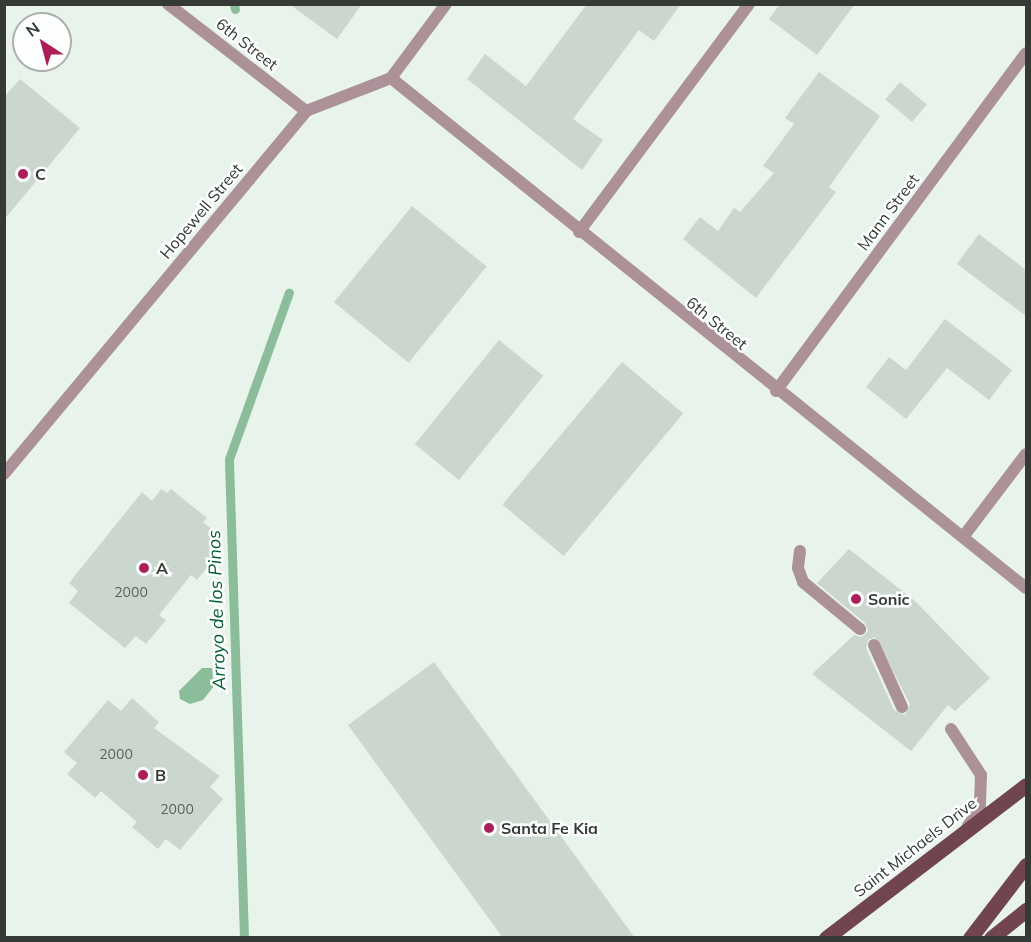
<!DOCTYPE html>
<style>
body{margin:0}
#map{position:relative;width:1031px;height:942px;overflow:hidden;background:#e8f4eb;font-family:Mulish,sans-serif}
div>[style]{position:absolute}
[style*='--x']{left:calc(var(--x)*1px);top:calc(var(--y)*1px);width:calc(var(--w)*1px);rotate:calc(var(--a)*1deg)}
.water>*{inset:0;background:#8bbd9b}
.stream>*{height:9px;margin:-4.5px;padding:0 4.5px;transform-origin:4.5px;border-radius:4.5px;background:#8bbd9b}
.building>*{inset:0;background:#cbd7ce;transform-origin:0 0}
.lane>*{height:12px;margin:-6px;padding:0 6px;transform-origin:6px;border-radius:6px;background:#ac9298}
.street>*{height:12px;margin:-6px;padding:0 6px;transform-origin:6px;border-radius:6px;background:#ac9298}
.primary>*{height:15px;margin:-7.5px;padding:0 7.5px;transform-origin:7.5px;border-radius:7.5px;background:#704550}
.dots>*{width:16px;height:16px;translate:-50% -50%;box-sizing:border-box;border:3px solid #fcfffd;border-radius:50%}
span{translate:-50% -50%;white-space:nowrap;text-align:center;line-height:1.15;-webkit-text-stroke:5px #fcfffd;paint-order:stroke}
.number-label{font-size:14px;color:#5a615c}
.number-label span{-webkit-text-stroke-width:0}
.street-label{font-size:16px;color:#353a36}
.poi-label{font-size:16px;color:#353a36;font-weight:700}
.left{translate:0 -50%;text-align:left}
.water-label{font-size:18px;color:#055d33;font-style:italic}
.frame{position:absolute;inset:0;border:6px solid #353a36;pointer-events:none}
.north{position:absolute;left:12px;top:12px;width:60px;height:60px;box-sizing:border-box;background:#fcfffd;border:2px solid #acb0ad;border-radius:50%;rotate:324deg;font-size:16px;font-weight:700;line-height:24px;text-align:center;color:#353a36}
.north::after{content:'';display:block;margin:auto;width:21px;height:27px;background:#ad1f59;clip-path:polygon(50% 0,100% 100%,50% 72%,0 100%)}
</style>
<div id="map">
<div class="water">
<i style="clip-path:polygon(202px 668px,212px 668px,214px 686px,203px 700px,190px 704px,180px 699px,179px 691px)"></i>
</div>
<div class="stream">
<i style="--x:234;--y:4;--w:5;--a:79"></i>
<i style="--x:244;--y:938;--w:479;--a:-91.8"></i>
<i style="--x:229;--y:459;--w:177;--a:-70.2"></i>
</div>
<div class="building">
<i style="clip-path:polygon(289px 4px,362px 4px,337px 39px)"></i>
<i style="clip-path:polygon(587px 4px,681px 4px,654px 41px,639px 30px,573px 119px,603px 140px,582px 170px,467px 79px,485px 54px,526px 86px)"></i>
<i style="clip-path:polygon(780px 4px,855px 4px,817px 55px,769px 19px)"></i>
<i style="clip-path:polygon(819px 72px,880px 116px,829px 187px,836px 192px,756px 298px,683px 239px,700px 217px,718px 231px,734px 208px,740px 212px,774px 173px,763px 166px,794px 124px,785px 118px)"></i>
<i style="clip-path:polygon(20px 79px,80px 128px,4px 220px,4px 97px)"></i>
<i style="left:900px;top:82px;width:35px;height:23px;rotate:40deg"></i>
<i style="left:412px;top:206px;width:96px;height:124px;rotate:39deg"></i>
<i style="clip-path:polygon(979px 234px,1026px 270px,1026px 316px,957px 264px)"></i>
<i style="clip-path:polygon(945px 319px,1012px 370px,989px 400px,947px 368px,906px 419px,866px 387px,889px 357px,906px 370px)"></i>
<i style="left:499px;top:340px;width:57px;height:134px;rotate:39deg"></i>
<i style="left:622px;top:362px;width:80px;height:186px;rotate:40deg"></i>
<i style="clip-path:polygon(161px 489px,167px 493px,171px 489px,207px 518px,203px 522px,220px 536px,209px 549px,217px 555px,197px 580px,191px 575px,159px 615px,166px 620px,146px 644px,136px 636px,125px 648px,69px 603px,78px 591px,69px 583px,142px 492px,152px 501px)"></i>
<i style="clip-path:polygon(evenodd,849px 549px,915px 601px,990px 678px,955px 711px,948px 705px,911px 751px,812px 674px,854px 635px,862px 637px,868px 631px,865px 623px,817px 583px,849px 549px,875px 637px,910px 704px,905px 715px,894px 710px,866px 648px,868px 640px,875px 637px)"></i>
<i style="clip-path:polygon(434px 662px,635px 938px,503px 938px,348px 725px)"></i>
<i style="clip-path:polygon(132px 698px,159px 722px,154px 728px,220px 776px,210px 787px,223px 799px,180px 850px,166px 839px,158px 849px,132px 827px,137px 822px,101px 791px,95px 798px,67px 774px,77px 763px,64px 752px,108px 700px,121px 711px)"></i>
</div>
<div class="lane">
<i style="--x:579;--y:232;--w:284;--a:-53.3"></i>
<i style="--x:963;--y:537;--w:104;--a:-52.8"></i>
<i style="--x:800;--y:551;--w:17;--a:97"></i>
<i style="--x:798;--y:568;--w:15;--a:70"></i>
<i style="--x:803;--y:582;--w:74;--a:39.5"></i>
<i style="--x:874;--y:645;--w:68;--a:65.7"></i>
<i style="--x:951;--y:729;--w:55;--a:56.9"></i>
<i style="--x:981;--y:775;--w:33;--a:92"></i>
<i style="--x:980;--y:808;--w:22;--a:124"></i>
</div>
<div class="street">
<i style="--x:168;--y:4;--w:175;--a:37.8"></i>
<i style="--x:391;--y:78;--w:814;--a:38.77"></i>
<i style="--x:776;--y:391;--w:420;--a:-53.5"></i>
<i style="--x:4;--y:474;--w:472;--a:-50.2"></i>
<i style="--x:306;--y:111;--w:91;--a:-21.2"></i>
<i style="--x:391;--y:78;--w:92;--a:-53.4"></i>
</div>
<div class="primary">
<i style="--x:826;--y:938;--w:252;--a:-37.4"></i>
<i style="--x:970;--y:938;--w:92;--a:-52.5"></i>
<i style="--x:991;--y:938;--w:45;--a:-38.7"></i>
</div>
<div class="dots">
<i style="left:23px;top:174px;background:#ad1f59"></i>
<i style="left:144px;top:568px;background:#ad1f59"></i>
<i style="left:856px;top:599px;background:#ad1f59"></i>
<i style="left:143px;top:775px;background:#ad1f59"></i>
<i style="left:489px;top:828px;background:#ad1f59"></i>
</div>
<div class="number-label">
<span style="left:131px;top:592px">2000</span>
<span style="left:116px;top:754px">2000</span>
<span style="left:177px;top:809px">2000</span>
</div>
<div class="street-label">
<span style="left:247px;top:44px;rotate:38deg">6th Street</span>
<span style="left:201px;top:211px;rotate:-50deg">Hopewell Street</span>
<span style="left:888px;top:212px;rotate:-53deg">Mann Street</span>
<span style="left:717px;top:323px;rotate:39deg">6th Street</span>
<span style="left:915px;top:847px;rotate:-38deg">Saint Michaels Drive</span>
</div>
<div class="poi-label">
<span class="left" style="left:35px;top:174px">C</span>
<span class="left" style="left:156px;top:568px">A</span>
<span class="left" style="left:868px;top:599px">Sonic</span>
<span class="left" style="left:155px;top:775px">B</span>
<span class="left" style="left:501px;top:828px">Santa Fe Kia</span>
</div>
<div class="water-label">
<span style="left:217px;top:610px;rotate:-92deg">Arroyo de los Pinos</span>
</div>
<div class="frame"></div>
<div class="north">N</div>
</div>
